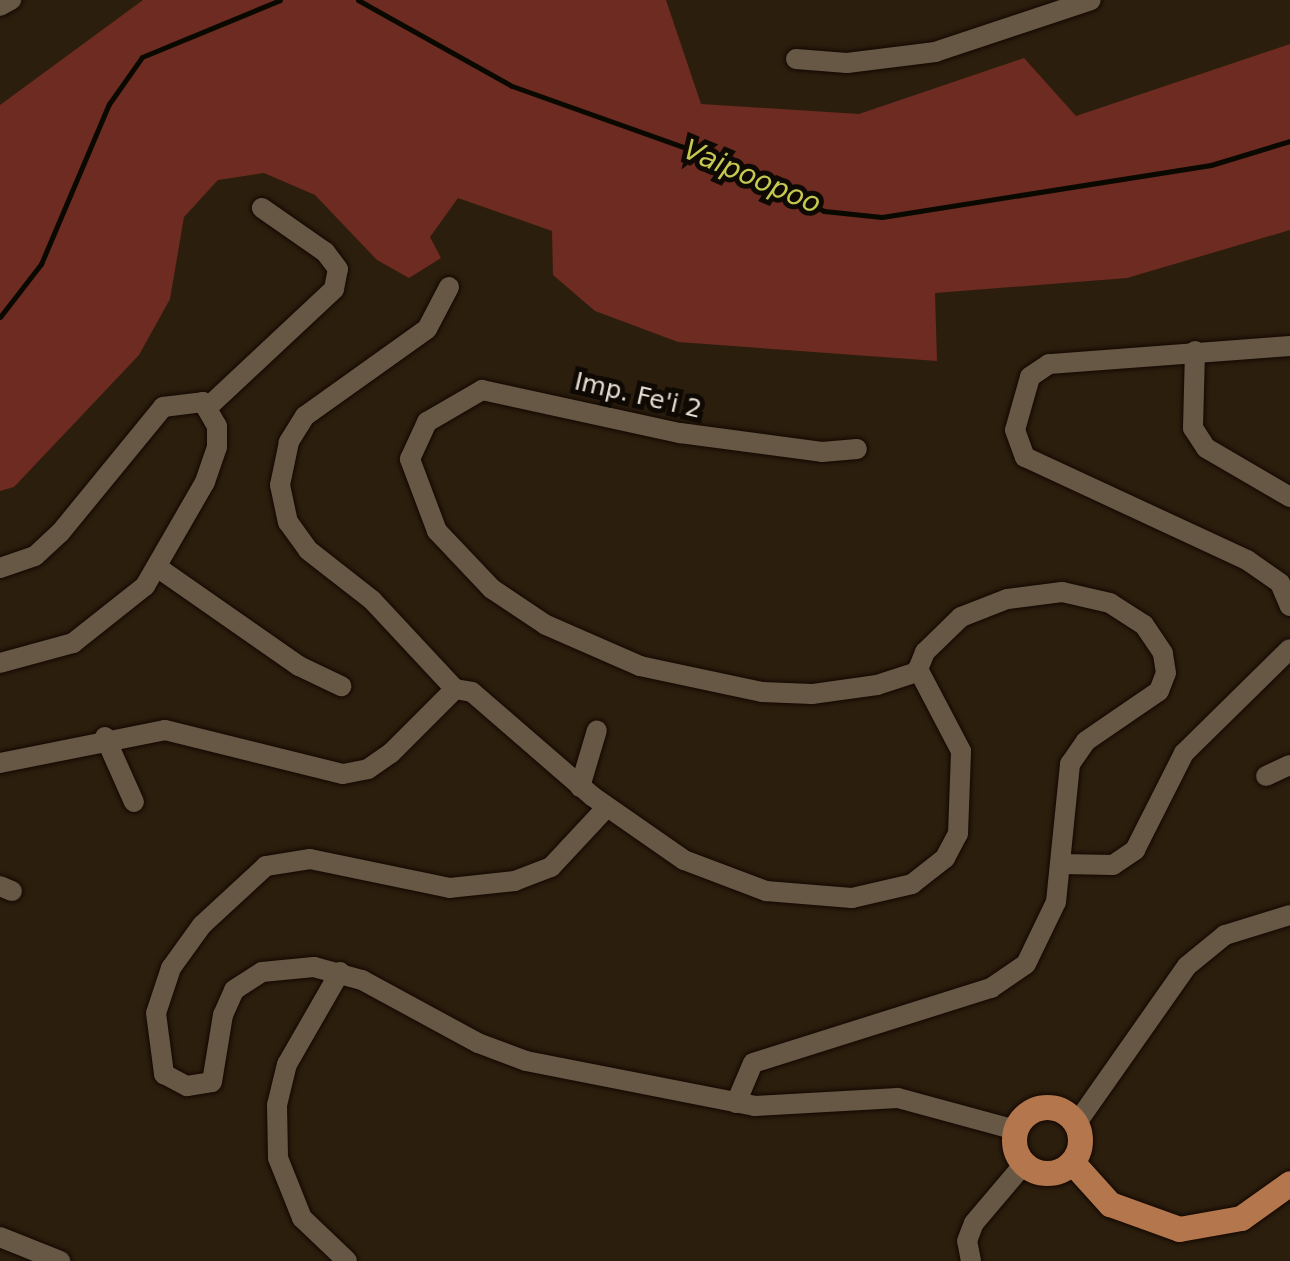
<!DOCTYPE html>
<style>
body{margin:0}
#map{position:relative;width:1290px;height:1261px;overflow:hidden;background:#2b1e0d;font-family:"DejaVu Sans",sans-serif}
div>[style]{position:absolute}
[style*='--x']{left:calc(var(--x)*1px);top:calc(var(--y)*1px);width:calc(var(--w)*1px);rotate:calc(var(--a)*1deg)}
.green>*{inset:0;background:#6e2b21}
.stream>*{height:5px;margin:-2.5px;padding:0 2.5px;transform-origin:2.5px;border-radius:2.5px;background:#090900}
.roads{filter:drop-shadow(0 0 2px #130700) drop-shadow(0 0 2px #130700)}
.minor>*{height:20px;margin:-10px;padding:0 10px;transform-origin:10px;border-radius:10px;background:#675846}
.major>*{height:25px;margin:-12.5px;padding:0 12.5px;transform-origin:12.5px;border-radius:12.5px;background:#b4774d}
.major>.ring{margin:-12.5px;padding:0;box-sizing:content-box;background:none;border:25px solid #b4774d;border-radius:50%}
span{translate:-50% -50%;white-space:nowrap;text-align:center;line-height:1.15;-webkit-text-stroke:10px #0f0904;paint-order:stroke}
.street-label{font-size:25px;color:#e5dcd2}
.water-label{font-size:28px;color:#c6c950;font-style:italic}
</style>
<div id="map">
<div class="green">
<i style="clip-path:polygon(143px 0,666px 0,701px 104px,859px 114px,1024px 58px,1076px 116px,1290px 44px,1290px 230px,1127px 278px,935px 293px,937px 361px,678px 342px,595px 311px,553px 275px,552px 231px,458px 198px,430px 237px,441px 258px,409px 278px,377px 260px,315px 195px,264px 173px,218px 180px,184px 217px,170px 299px,139px 355px,14px 487px,0 491px,0 105px)"></i>
</div>
<div class="stream">
<i style="--x:358;--y:0;--w:176;--a:29.2"></i>
<i style="--x:512;--y:86;--w:218;--a:19.6"></i>
<i style="--x:717;--y:159;--w:119;--a:25.9"></i>
<i style="--x:824;--y:211;--w:58;--a:5.9"></i>
<i style="--x:882;--y:217;--w:333;--a:-9"></i>
<i style="--x:1211;--y:165;--w:83;--a:-16.9"></i>
<i style="--x:0;--y:317;--w:67;--a:-52.3"></i>
<i style="--x:41;--y:264;--w:174;--a:-67"></i>
<i style="--x:109;--y:104;--w:57;--a:-54.9"></i>
<i style="--x:142;--y:57;--w:149;--a:-22.4"></i>
</div>
<div class="roads">
<div class="minor">
<i style="--x:0;--y:6;--w:13;--a:-29"></i>
<i style="--x:796;--y:59;--w:51;--a:4.5"></i>
<i style="--x:847;--y:63;--w:89;--a:-7.1"></i>
<i style="--x:935;--y:52;--w:164;--a:-18.4"></i>
<i style="--x:449;--y:287;--w:47;--a:117.6"></i>
<i style="--x:427;--y:329;--w:150;--a:144.5"></i>
<i style="--x:305;--y:416;--w:31;--a:122"></i>
<i style="--x:289;--y:442;--w:44;--a:101.8"></i>
<i style="--x:280;--y:485;--w:38;--a:78"></i>
<i style="--x:288;--y:522;--w:34;--a:54"></i>
<i style="--x:308;--y:550;--w:81;--a:38"></i>
<i style="--x:372;--y:600;--w:122;--a:47"></i>
<i style="--x:455;--y:689;--w:17;--a:10"></i>
<i style="--x:472;--y:692;--w:159;--a:40.9"></i>
<i style="--x:592;--y:796;--w:112;--a:34.8"></i>
<i style="--x:684;--y:860;--w:88;--a:20.7"></i>
<i style="--x:766;--y:891;--w:86;--a:4.7"></i>
<i style="--x:852;--y:898;--w:62;--a:-13.1"></i>
<i style="--x:912;--y:884;--w:42;--a:-38.2"></i>
<i style="--x:945;--y:858;--w:27;--a:-62"></i>
<i style="--x:958;--y:834;--w:83;--a:-87.9"></i>
<i style="--x:961;--y:751;--w:93;--a:-117.7"></i>
<i style="--x:1290;--y:346;--w:242;--a:175.7"></i>
<i style="--x:1049;--y:364;--w:23;--a:146"></i>
<i style="--x:1030;--y:377;--w:55;--a:105.8"></i>
<i style="--x:1015;--y:430;--w:29;--a:70"></i>
<i style="--x:1025;--y:457;--w:245;--a:24.9"></i>
<i style="--x:1247;--y:560;--w:40;--a:34.9"></i>
<i style="--x:1280;--y:583;--w:25;--a:67"></i>
<i style="--x:1195;--y:351;--w:77;--a:91.5"></i>
<i style="--x:1193;--y:428;--w:24;--a:57"></i>
<i style="--x:1206;--y:448;--w:97;--a:30.3"></i>
<i style="--x:207;--y:408;--w:174;--a:-43.1"></i>
<i style="--x:334;--y:289;--w:20;--a:-79"></i>
<i style="--x:338;--y:269;--w:21;--a:-127"></i>
<i style="--x:325;--y:252;--w:77;--a:-145.1"></i>
<i style="--x:157;--y:567;--w:173;--a:34.9"></i>
<i style="--x:299;--y:666;--w:47;--a:25.5"></i>
<i style="--x:0;--y:568;--w:37;--a:-19"></i>
<i style="--x:35;--y:556;--w:34;--a:-43"></i>
<i style="--x:60;--y:533;--w:163;--a:-50.7"></i>
<i style="--x:163;--y:407;--w:40;--a:-7.1"></i>
<i style="--x:203;--y:402;--w:28;--a:60"></i>
<i style="--x:217;--y:426;--w:21;--a:90"></i>
<i style="--x:217;--y:447;--w:37;--a:109"></i>
<i style="--x:205;--y:482;--w:120;--a:120"></i>
<i style="--x:145;--y:586;--w:92;--a:141.6"></i>
<i style="--x:73;--y:643;--w:76;--a:164.7"></i>
<i style="--x:105;--y:737;--w:71;--a:66"></i>
<i style="--x:0;--y:763;--w:168;--a:-11.3"></i>
<i style="--x:165;--y:730;--w:183;--a:13.9"></i>
<i style="--x:343;--y:774;--w:25;--a:-11"></i>
<i style="--x:368;--y:769;--w:28;--a:-35"></i>
<i style="--x:391;--y:753;--w:91;--a:-45"></i>
<i style="--x:1266;--y:776;--w:26;--a:-25"></i>
<i style="--x:580;--y:787;--w:59;--a:-73.4"></i>
<i style="--x:607;--y:807;--w:82;--a:133"></i>
<i style="--x:551;--y:867;--w:39;--a:159"></i>
<i style="--x:515;--y:881;--w:65;--a:173.9"></i>
<i style="--x:450;--y:888;--w:143;--a:-168.3"></i>
<i style="--x:310;--y:859;--w:45;--a:171"></i>
<i style="--x:266;--y:866;--w:87;--a:137.3"></i>
<i style="--x:202;--y:925;--w:53;--a:125.8"></i>
<i style="--x:171;--y:968;--w:47;--a:108.4"></i>
<i style="--x:156;--y:1013;--w:62;--a:82.5"></i>
<i style="--x:164;--y:1074;--w:26;--a:28"></i>
<i style="--x:187;--y:1086;--w:25;--a:-9"></i>
<i style="--x:212;--y:1082;--w:68;--a:-80.7"></i>
<i style="--x:223;--y:1015;--w:27;--a:-66"></i>
<i style="--x:234;--y:990;--w:33;--a:-33"></i>
<i style="--x:262;--y:972;--w:52;--a:-5.5"></i>
<i style="--x:314;--y:967;--w:50;--a:15.2"></i>
<i style="--x:362;--y:980;--w:132;--a:28.5"></i>
<i style="--x:478;--y:1043;--w:51;--a:20.6"></i>
<i style="--x:526;--y:1061;--w:233;--a:11.1"></i>
<i style="--x:755;--y:1106;--w:143;--a:-3.2"></i>
<i style="--x:898;--y:1098;--w:122;--a:15.2"></i>
<i style="--x:1062;--y:864;--w:51;--a:1.1"></i>
<i style="--x:1113;--y:865;--w:27;--a:-34"></i>
<i style="--x:1135;--y:850;--w:109;--a:-63.2"></i>
<i style="--x:1184;--y:753;--w:148;--a:-44.5"></i>
<i style="--x:0;--y:886;--w:13;--a:23"></i>
<i style="--x:340;--y:972;--w:106;--a:119.9"></i>
<i style="--x:287;--y:1064;--w:42;--a:103.7"></i>
<i style="--x:277;--y:1105;--w:53;--a:88.9"></i>
<i style="--x:278;--y:1158;--w:65;--a:68.2"></i>
<i style="--x:302;--y:1218;--w:62;--a:43.7"></i>
<i style="--x:736;--y:1103;--w:43;--a:-67"></i>
<i style="--x:753;--y:1063;--w:250;--a:-17.5"></i>
<i style="--x:991;--y:988;--w:42;--a:-34.4"></i>
<i style="--x:1026;--y:964;--w:69;--a:-64.2"></i>
<i style="--x:1056;--y:902;--w:139;--a:-84.2"></i>
<i style="--x:1070;--y:764;--w:28;--a:-55"></i>
<i style="--x:1086;--y:741;--w:88;--a:-34.4"></i>
<i style="--x:1159;--y:691;--w:19;--a:-69"></i>
<i style="--x:1166;--y:673;--w:20;--a:-99"></i>
<i style="--x:1163;--y:653;--w:34;--a:-124"></i>
<i style="--x:1144;--y:625;--w:40;--a:-147.1"></i>
<i style="--x:1110;--y:603;--w:49;--a:-167.1"></i>
<i style="--x:1062;--y:592;--w:55;--a:172.7"></i>
<i style="--x:1007;--y:599;--w:49;--a:158.6"></i>
<i style="--x:961;--y:617;--w:50;--a:135.8"></i>
<i style="--x:925;--y:652;--w:22;--a:112"></i>
<i style="--x:917;--y:672;--w:42;--a:162"></i>
<i style="--x:877;--y:685;--w:66;--a:172.1"></i>
<i style="--x:812;--y:694;--w:50;--a:-177.7"></i>
<i style="--x:762;--y:692;--w:125;--a:-168"></i>
<i style="--x:640;--y:666;--w:103;--a:-156.4"></i>
<i style="--x:546;--y:625;--w:65;--a:-146.3"></i>
<i style="--x:492;--y:589;--w:80;--a:-133.5"></i>
<i style="--x:437;--y:531;--w:77;--a:-110.6"></i>
<i style="--x:410;--y:459;--w:41;--a:-65.3"></i>
<i style="--x:427;--y:422;--w:64;--a:-30.2"></i>
<i style="--x:482;--y:390;--w:203;--a:12.3"></i>
<i style="--x:680;--y:433;--w:143;--a:7.6"></i>
<i style="--x:822;--y:452;--w:35;--a:-5"></i>
<i style="--x:1076;--y:1124;--w:193;--a:-54.9"></i>
<i style="--x:1187;--y:966;--w:49;--a:-39.2"></i>
<i style="--x:1225;--y:935;--w:68;--a:-17.1"></i>
<i style="--x:0;--y:1237;--w:65;--a:21.8"></i>
<i style="--x:971;--y:1261;--w:20;--a:-101"></i>
<i style="--x:967;--y:1241;--w:19;--a:-69"></i>
<i style="--x:974;--y:1223;--w:77;--a:-49.7"></i>
</div>
<div class="major">
<i class="ring" style="left:1014px;top:1107px;width:41px;height:41px"></i>
<i style="--x:1072;--y:1162;--w:57;--a:47.9"></i>
<i style="--x:1110;--y:1204;--w:73;--a:19.9"></i>
<i style="--x:1179;--y:1229;--w:63;--a:-10.1"></i>
<i style="--x:1241;--y:1218;--w:60;--a:-35.5"></i>
</div>
</div>
<div class="street-label">
<span style="left:638px;top:396px;rotate:13deg">Imp. Fe'i 2</span>
</div>
<div class="water-label">
<span style="left:752px;top:177px;rotate:23deg">Vaipoopoo</span>
</div>
</div>
